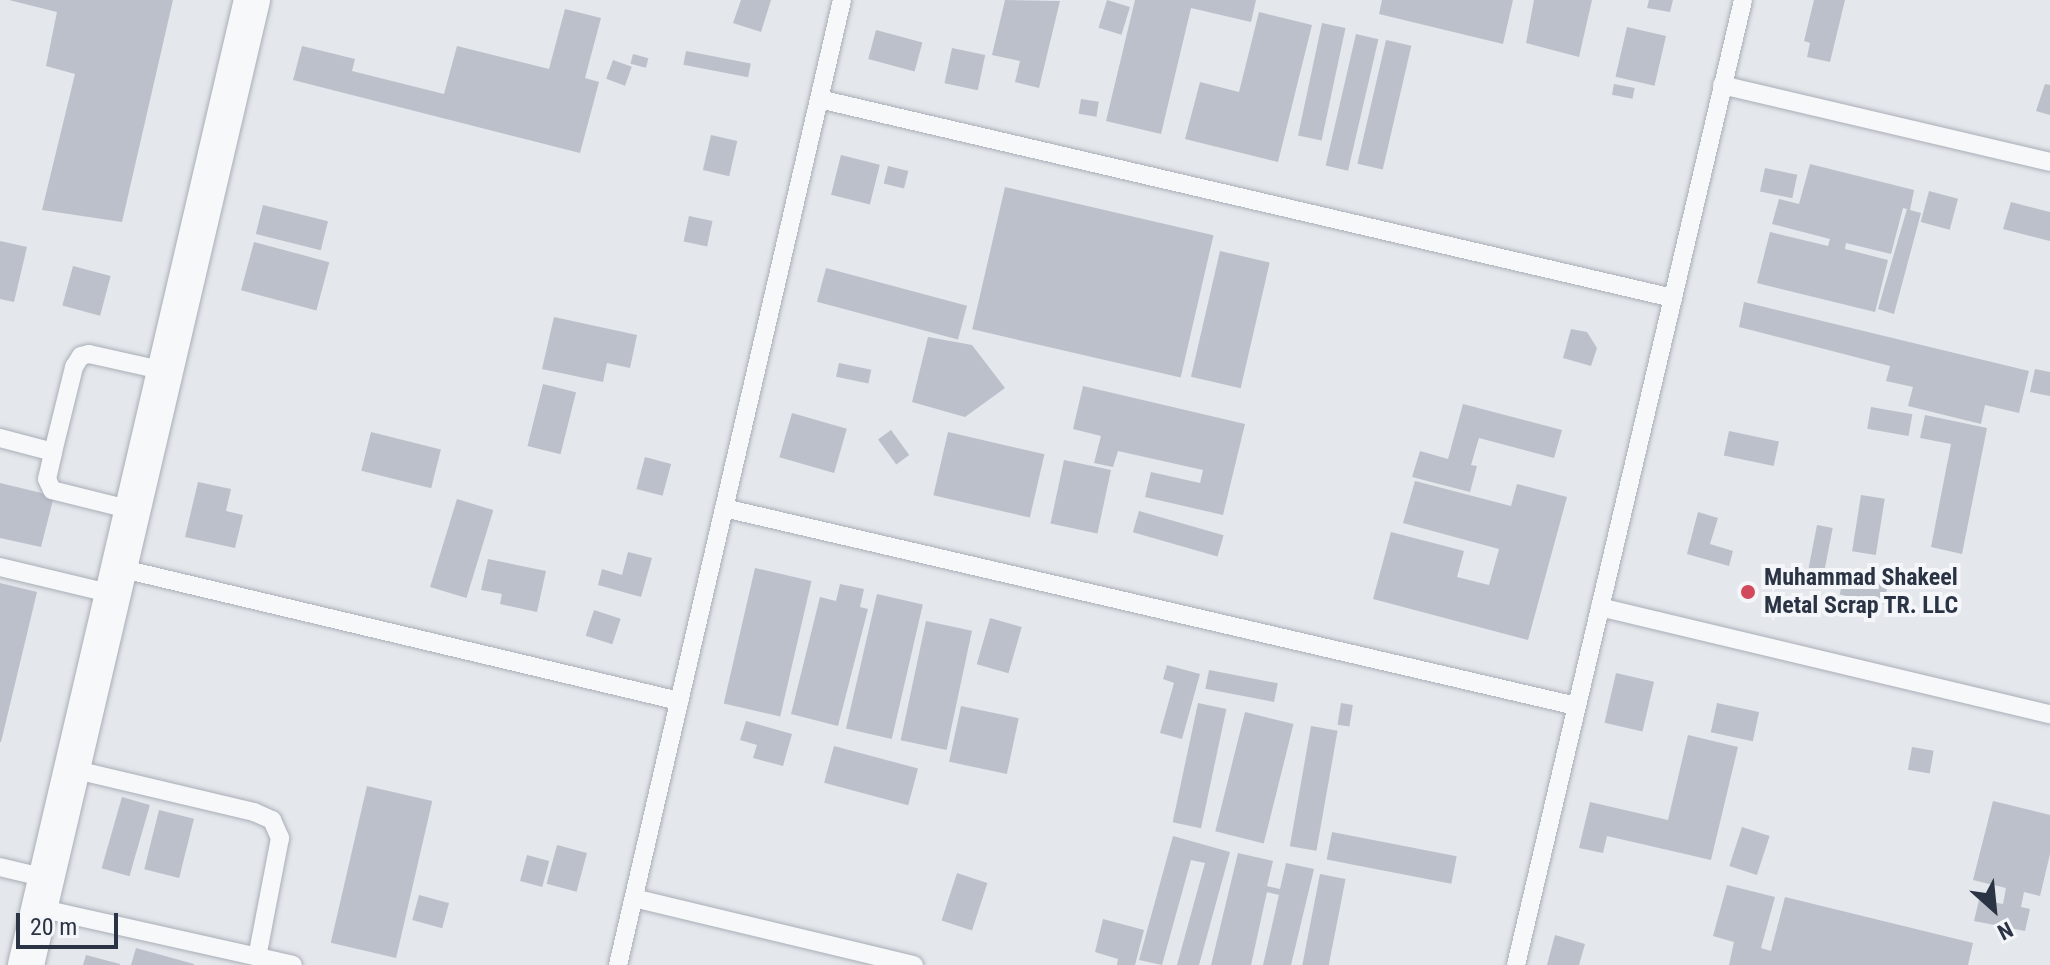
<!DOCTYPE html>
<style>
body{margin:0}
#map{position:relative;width:2050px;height:965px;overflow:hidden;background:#e4e7ec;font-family:"Roboto Condensed",sans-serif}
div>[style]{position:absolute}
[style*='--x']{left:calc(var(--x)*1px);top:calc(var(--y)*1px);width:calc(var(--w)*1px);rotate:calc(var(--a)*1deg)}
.building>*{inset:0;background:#bbc0ca;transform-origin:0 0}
.roads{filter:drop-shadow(0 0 2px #a9aeb7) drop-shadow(0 0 2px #a9aeb7)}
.lane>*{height:18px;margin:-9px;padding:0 9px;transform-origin:9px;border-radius:9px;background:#f7f8fa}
.street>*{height:36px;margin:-18px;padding:0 18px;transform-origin:18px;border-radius:18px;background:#f7f8fa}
.dots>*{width:22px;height:22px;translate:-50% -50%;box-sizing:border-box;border:4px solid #f4f6f9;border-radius:50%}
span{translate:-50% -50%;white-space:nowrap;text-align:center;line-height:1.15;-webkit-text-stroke:8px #f4f6f9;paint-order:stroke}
.poi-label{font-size:24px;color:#2b3445;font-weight:700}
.left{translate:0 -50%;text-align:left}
.north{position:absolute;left:1954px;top:869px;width:80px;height:80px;-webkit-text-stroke:6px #f4f6f9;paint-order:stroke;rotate:153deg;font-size:22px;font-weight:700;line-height:32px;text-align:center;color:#2b3445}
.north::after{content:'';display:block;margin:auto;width:28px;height:36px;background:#2b3445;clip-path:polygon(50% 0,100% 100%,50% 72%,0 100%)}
.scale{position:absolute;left:16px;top:913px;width:102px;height:36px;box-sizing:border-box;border:4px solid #2b3445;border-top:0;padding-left:10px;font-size:24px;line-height:28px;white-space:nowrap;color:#2b3445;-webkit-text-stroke:6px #f4f6f9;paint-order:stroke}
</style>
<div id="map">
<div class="building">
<i style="clip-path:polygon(9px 0,173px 0,122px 222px,42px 210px,75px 74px,46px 66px,57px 12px)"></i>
<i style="clip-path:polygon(741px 0,771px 0,761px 32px,733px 23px)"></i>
<i style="clip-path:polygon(1005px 0,1060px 1px,1039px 88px,1015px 82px,1020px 61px,992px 55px)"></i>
<i style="left:1107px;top:0;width:24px;height:29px;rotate:17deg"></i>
<i style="clip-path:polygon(1135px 0,1256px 0,1251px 22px,1191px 8px,1161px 134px,1106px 121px)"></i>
<i style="clip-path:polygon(1382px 0,1513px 0,1503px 44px,1379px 14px)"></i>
<i style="clip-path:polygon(1534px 0,1592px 0,1579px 57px,1526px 43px)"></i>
<i style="clip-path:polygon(1649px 0,1673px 0,1670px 12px,1647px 8px)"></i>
<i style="clip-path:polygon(1814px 0,1845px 0,1830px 62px,1807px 57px,1810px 43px,1804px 41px)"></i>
<i style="clip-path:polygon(565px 9px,601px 18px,585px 78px,599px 82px,580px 153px,293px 80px,302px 46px,355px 59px,352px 71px,444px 94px,457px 46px,549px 69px)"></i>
<i style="clip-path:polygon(1259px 12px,1312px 25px,1278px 162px,1185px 139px,1200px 82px,1239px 92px)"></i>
<i style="left:1322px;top:23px;width:24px;height:115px;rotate:12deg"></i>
<i style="left:1627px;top:27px;width:40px;height:51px;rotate:13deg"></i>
<i style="left:876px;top:30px;width:48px;height:30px;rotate:15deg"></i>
<i style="left:1356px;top:34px;width:23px;height:135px;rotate:13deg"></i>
<i style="left:1386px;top:40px;width:26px;height:127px;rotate:13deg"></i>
<i style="left:952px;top:48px;width:34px;height:36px;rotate:12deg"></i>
<i style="left:686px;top:51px;width:66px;height:14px;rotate:11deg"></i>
<i style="left:633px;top:54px;width:16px;height:10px;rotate:15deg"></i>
<i style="left:613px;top:60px;width:20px;height:20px;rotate:20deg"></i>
<i style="left:1614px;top:84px;width:21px;height:11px;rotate:11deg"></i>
<i style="clip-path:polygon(2045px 84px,2050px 85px,2050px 115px,2036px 111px)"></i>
<i style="left:1081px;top:99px;width:18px;height:15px;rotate:9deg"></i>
<i style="left:711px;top:135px;width:27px;height:36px;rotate:13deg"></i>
<i style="left:841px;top:155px;width:40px;height:41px;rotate:14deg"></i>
<i style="clip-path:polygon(1810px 164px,1914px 190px,1910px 210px,1921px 213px,1894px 314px,1878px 309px,1907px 209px,1903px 208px,1891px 254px,1846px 243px,1845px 249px,1888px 260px,1875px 312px,1757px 283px,1770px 232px,1828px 246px,1830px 239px,1772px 224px,1779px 199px,1799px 204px)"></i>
<i style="left:888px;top:166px;width:21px;height:18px;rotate:14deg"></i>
<i style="left:1765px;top:168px;width:33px;height:24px;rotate:12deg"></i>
<i style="left:1005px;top:187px;width:214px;height:146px;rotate:13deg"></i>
<i style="left:1929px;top:191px;width:30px;height:32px;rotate:15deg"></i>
<i style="clip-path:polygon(2011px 202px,2050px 212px,2050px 241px,2003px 229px)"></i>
<i style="left:263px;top:205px;width:67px;height:30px;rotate:14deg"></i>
<i style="left:689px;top:216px;width:24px;height:26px;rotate:12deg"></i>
<i style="clip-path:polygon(0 241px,27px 247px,14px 302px,0 299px)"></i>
<i style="left:254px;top:242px;width:78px;height:50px;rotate:15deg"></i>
<i style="left:1220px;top:251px;width:51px;height:129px;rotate:13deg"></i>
<i style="left:73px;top:266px;width:39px;height:41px;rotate:15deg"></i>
<i style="left:826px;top:268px;width:146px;height:35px;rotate:15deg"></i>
<i style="clip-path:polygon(1744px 302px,2029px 371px,2019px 413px,1985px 405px,1981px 424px,1908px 406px,1913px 387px,1886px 381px,1890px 366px,1739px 327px)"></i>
<i style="clip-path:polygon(554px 317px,637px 335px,630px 368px,607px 363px,603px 382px,542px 369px)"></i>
<i style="clip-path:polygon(1571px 329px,1587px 332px,1597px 348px,1591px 366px,1563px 358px)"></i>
<i style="clip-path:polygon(928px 337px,972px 345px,1005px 388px,965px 417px,912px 402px)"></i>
<i style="left:839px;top:363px;width:33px;height:14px;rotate:12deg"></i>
<i style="clip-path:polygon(2035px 369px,2050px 372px,2050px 396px,2030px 392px)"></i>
<i style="left:543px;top:384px;width:34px;height:64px;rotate:14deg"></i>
<i style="clip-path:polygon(1083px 386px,1245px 424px,1223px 515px,1145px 497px,1151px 472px,1200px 483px,1203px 470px,1118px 451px,1113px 467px,1094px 463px,1101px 436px,1073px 429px)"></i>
<i style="clip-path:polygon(1463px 404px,1562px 430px,1554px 458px,1479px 438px,1471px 465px,1477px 466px,1470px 492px,1412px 477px,1420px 451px,1448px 459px)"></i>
<i style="left:1871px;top:407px;width:42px;height:22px;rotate:10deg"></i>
<i style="left:792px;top:413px;width:57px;height:46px;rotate:16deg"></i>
<i style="clip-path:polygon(1925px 415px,1987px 428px,1962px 554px,1931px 547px,1951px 444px,1920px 438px)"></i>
<i style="left:891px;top:430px;width:31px;height:16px;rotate:54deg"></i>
<i style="left:1729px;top:431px;width:51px;height:25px;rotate:12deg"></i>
<i style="left:371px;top:432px;width:72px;height:40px;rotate:14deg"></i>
<i style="left:948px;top:432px;width:99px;height:65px;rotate:13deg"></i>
<i style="left:645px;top:457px;width:27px;height:33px;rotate:15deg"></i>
<i style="left:1064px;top:460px;width:48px;height:65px;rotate:12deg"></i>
<i style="clip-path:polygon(1415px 481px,1511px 506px,1517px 484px,1567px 497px,1528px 640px,1373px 599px,1391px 532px,1464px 551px,1457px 577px,1489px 585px,1499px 549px,1403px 523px)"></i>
<i style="clip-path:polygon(198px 482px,231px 489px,226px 511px,243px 515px,235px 548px,185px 537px)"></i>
<i style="clip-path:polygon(0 483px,54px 496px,41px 547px,0 538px)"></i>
<i style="left:1861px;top:495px;width:24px;height:57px;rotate:9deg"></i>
<i style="left:457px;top:499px;width:38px;height:92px;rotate:17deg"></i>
<i style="left:1139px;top:511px;width:88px;height:22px;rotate:16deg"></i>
<i style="clip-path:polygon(1698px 512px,1718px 518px,1710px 544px,1733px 551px,1729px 566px,1687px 554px)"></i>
<i style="left:1817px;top:525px;width:16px;height:58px;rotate:11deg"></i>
<i style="clip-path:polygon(628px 552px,652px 558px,641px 597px,598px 585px,602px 569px,622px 575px)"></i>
<i style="clip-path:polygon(488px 559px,546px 571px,537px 612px,500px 604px,502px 594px,481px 590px)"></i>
<i style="left:755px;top:568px;width:58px;height:139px;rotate:13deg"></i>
<i style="left:1845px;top:570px;width:45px;height:25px;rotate:12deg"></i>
<i style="clip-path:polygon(0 583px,37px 592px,1px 742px,0 742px)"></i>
<i style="clip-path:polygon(840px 584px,864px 589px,860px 607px,868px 609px,838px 726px,791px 714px,820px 597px,836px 601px)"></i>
<i style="left:877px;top:594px;width:47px;height:138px;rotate:13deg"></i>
<i style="left:594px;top:610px;width:28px;height:27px;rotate:18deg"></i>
<i style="left:990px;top:618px;width:33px;height:48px;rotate:16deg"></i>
<i style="left:926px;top:621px;width:47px;height:122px;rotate:12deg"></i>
<i style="clip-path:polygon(1167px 665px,1200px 674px,1182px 739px,1160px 733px,1174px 683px,1163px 679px)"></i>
<i style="left:1209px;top:670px;width:70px;height:19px;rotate:11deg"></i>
<i style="left:1616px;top:673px;width:39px;height:51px;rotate:13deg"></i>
<i style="left:1198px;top:703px;width:29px;height:122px;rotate:12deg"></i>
<i style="left:1341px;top:703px;width:12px;height:22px;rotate:9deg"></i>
<i style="left:1717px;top:703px;width:43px;height:30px;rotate:12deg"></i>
<i style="left:961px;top:706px;width:59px;height:57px;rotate:12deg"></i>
<i style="left:1245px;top:712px;width:50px;height:123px;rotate:14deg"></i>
<i style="clip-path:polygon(746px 721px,792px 734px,783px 766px,753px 758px,757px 745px,740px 740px)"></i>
<i style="left:1311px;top:726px;width:27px;height:122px;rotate:10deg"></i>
<i style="clip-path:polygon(1688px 735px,1738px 747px,1711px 860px,1607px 836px,1603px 853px,1579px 848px,1590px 802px,1668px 820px)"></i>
<i style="left:834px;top:746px;width:87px;height:38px;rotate:15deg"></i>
<i style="left:1912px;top:747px;width:22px;height:23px;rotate:10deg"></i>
<i style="left:367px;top:786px;width:67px;height:161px;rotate:13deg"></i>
<i style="left:122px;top:797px;width:29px;height:74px;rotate:16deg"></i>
<i style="clip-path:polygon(1993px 801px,2050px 815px,2050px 854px,2040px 896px,2024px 892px,2021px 907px,2030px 909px,2025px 931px,1974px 921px,1979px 900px,2003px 904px,2006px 888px,1973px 880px)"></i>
<i style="left:159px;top:810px;width:36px;height:61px;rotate:14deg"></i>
<i style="left:1742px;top:827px;width:29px;height:41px;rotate:18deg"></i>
<i style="left:1332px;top:832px;width:127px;height:28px;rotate:11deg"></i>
<i style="clip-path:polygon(1173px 836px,1230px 852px,1199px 965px,1177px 965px,1205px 863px,1191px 860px,1162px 965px,1139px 960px)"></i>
<i style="left:557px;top:845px;width:31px;height:40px;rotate:15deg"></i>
<i style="clip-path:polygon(1238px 853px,1273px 861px,1267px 886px,1280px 889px,1286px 863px,1314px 869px,1291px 965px,1263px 965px,1279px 895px,1267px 892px,1251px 965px,1211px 965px)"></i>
<i style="left:527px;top:855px;width:23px;height:27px;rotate:15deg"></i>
<i style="left:957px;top:873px;width:32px;height:50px;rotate:18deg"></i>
<i style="left:1320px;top:874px;width:26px;height:93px;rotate:11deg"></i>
<i style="clip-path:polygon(1727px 885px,1775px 897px,1761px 948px,1771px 951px,1785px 897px,1973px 943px,1968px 965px,1729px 965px,1734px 942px,1713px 936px)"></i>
<i style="left:419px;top:895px;width:31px;height:26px;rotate:15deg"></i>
<i style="clip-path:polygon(1103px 919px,1144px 930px,1135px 965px,1117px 965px,1118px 959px,1095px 952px)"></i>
<i style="clip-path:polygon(1555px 935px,1585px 944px,1579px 965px,1547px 965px)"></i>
<i style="clip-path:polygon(136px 948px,194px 964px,194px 965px,131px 965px)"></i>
<i style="clip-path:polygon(86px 955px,120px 964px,120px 965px,83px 965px)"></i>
</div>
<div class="roads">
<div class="lane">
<i style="--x:1722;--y:85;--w:337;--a:13.2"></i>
<i style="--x:819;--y:99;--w:877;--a:13.12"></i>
<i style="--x:0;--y:438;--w:55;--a:14.8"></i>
<i style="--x:724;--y:508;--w:875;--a:13.08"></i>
<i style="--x:132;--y:510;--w:82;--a:-166"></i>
<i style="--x:52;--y:490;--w:12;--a:-114"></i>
<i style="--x:47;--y:479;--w:28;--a:-77"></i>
<i style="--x:53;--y:452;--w:88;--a:-76.1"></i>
<i style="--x:74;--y:367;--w:13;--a:-58"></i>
<i style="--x:81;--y:356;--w:8;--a:-14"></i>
<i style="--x:89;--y:354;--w:78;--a:12.6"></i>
<i style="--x:0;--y:567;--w:116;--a:13.4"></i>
<i style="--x:119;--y:568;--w:576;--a:13.36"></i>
<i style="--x:1600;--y:607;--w:463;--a:13.4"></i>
<i style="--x:72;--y:769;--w:187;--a:13.3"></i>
<i style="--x:254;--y:812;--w:20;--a:24"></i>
<i style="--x:272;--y:820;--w:20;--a:66"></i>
<i style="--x:280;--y:838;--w:121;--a:100.9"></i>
<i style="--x:0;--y:867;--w:47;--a:13.4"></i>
<i style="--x:634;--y:898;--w:288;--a:13.5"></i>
<i style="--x:39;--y:908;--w:260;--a:12.6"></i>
<i style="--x:618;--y:965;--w:991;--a:-76.93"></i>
<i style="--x:1516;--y:965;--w:991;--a:-76.76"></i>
</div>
<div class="street">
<i style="--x:26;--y:965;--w:991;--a:-76.82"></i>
</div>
</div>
<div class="dots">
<i style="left:1748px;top:592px;background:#d1495b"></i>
</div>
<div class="poi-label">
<span class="left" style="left:1764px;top:592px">Muhammad Shakeel<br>Metal Scrap TR. LLC</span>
</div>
<div class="north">N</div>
<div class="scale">20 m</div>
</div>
